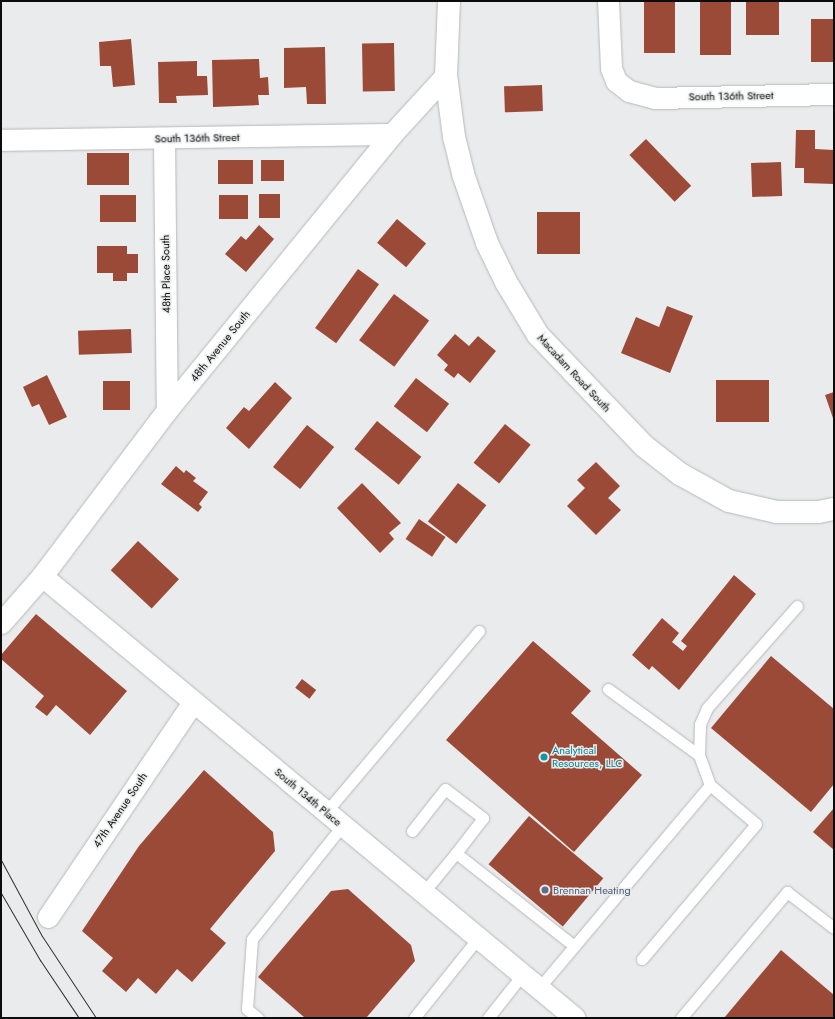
<!DOCTYPE html>
<style>
body{margin:0}
#map{position:relative;width:835px;height:1019px;overflow:hidden;background:#eaebec;font-family:Jost,sans-serif}
div>[style]{position:absolute}
[style*='--x']{left:calc(var(--x)*1px);top:calc(var(--y)*1px);width:calc(var(--w)*1px);rotate:calc(var(--a)*1deg)}
.building>*{inset:0;background:#9c4a38;transform-origin:0 0}
.roads{filter:drop-shadow(0 0 1px #b7b8b9) drop-shadow(0 0 1px #b7b8b9)}
.lane>*{height:11px;margin:-5.5px;padding:0 5.5px;transform-origin:5.5px;border-radius:5.5px;background:#fff}
.street>*{height:21px;margin:-10.5px;padding:0 10.5px;transform-origin:10.5px;border-radius:10.5px;background:#fff}
.secondary>*{height:22px;margin:-11px;padding:0 11px;transform-origin:11px;border-radius:11px;background:#fff}
.tram>*{height:1px;margin:-0.5px;padding:0 0.5px;transform-origin:0.5px;border-radius:0.5px;background:#303031}
.dots>*{width:11px;height:11px;translate:-50% -50%;box-sizing:border-box;border:2px solid #eaebec;border-radius:50%}
span{translate:-50% -50%;white-space:nowrap;text-align:center;line-height:1.15;-webkit-text-stroke:3px #eaebec;paint-order:stroke}
.street-label{font-size:11px;color:#0c0c0c}
.culture-label{font-size:11px;color:#0d838f}
.left{translate:0 -50%;text-align:left}
.service-label{font-size:11px;color:#4e5e75}
.frame{position:absolute;inset:0;border:2px solid #0c0c0c;pointer-events:none}
</style>
<div id="map">
<div class="building">
<i style="left:644px;top:1px;width:31px;height:52px"></i>
<i style="left:700px;top:1px;width:31px;height:54px"></i>
<i style="left:746px;top:1px;width:33px;height:34px"></i>
<i style="left:834px;top:19px;width:43px;height:23px;rotate:90deg"></i>
<i style="clip-path:polygon(131px 39px,135px 85px,113px 87px,111px 66px,100px 66px,99px 42px)"></i>
<i style="left:394px;top:43px;width:48px;height:32px;rotate:89deg"></i>
<i style="clip-path:polygon(325px 47px,326px 104px,307px 104px,306px 87px,284px 88px,284px 48px)"></i>
<i style="clip-path:polygon(259px 59px,260px 78px,268px 77px,269px 95px,258px 95px,259px 105px,213px 107px,212px 60px)"></i>
<i style="clip-path:polygon(197px 61px,197px 76px,207px 76px,208px 95px,176px 96px,177px 103px,159px 103px,158px 62px)"></i>
<i style="left:542px;top:85px;width:26px;height:38px;rotate:88deg"></i>
<i style="clip-path:polygon(796px 130px,815px 130px,815px 149px,834px 150px,834px 184px,804px 183px,804px 168px,795px 168px)"></i>
<i style="left:646px;top:139px;width:65px;height:23px;rotate:46deg"></i>
<i style="left:87px;top:153px;width:42px;height:32px"></i>
<i style="left:218px;top:160px;width:35px;height:24px"></i>
<i style="left:261px;top:160px;width:23px;height:21px"></i>
<i style="left:781px;top:162px;width:34px;height:30px;rotate:88deg"></i>
<i style="left:259px;top:194px;width:21px;height:24px"></i>
<i style="left:136px;top:195px;width:27px;height:36px;rotate:90deg"></i>
<i style="left:219px;top:195px;width:29px;height:24px"></i>
<i style="left:537px;top:212px;width:43px;height:42px"></i>
<i style="left:397px;top:219px;width:38px;height:31px;rotate:40deg"></i>
<i style="clip-path:polygon(259px 225px,274px 239px,246px 272px,225px 254px,241px 236px,246px 240px)"></i>
<i style="clip-path:polygon(97px 246px,127px 246px,127px 254px,138px 254px,138px 273px,127px 273px,127px 281px,113px 281px,113px 273px,97px 273px)"></i>
<i style="left:358px;top:269px;width:26px;height:73px;rotate:36deg"></i>
<i style="left:394px;top:294px;width:44px;height:58px;rotate:37deg"></i>
<i style="clip-path:polygon(667px 306px,693px 316px,670px 373px,621px 353px,636px 317px,659px 327px)"></i>
<i style="left:131px;top:329px;width:24px;height:53px;rotate:88deg"></i>
<i style="clip-path:polygon(455px 334px,469px 346px,478px 336px,496px 351px,470px 383px,458px 373px,454px 378px,444px 370px,448px 365px,437px 355px)"></i>
<i style="clip-path:polygon(47px 375px,67px 417px,49px 425px,39px 404px,32px 407px,23px 387px)"></i>
<i style="left:416px;top:378px;width:42px;height:36px;rotate:38deg"></i>
<i style="left:769px;top:380px;width:42px;height:53px;rotate:90deg"></i>
<i style="left:103px;top:381px;width:27px;height:29px"></i>
<i style="clip-path:polygon(275px 382px,292px 398px,249px 449px,226px 428px,244px 407px,249px 411px)"></i>
<i style="clip-path:polygon(834px 392px,834px 421px,825px 395px)"></i>
<i style="left:377px;top:421px;width:57px;height:36px;rotate:39deg"></i>
<i style="left:505px;top:424px;width:33px;height:50px;rotate:39deg"></i>
<i style="left:307px;top:425px;width:35px;height:54px;rotate:39deg"></i>
<i style="clip-path:polygon(596px 462px,620px 486px,608px 498px,621px 510px,596px 535px,567px 506px,585px 488px,577px 480px)"></i>
<i style="clip-path:polygon(176px 466px,184px 473px,186px 470px,196px 478px,193px 481px,208px 492px,199px 504px,202px 507px,198px 512px,161px 484px)"></i>
<i style="clip-path:polygon(362px 483px,401px 523px,389px 533px,394px 539px,380px 553px,337px 508px)"></i>
<i style="left:458px;top:483px;width:36px;height:49px;rotate:38deg"></i>
<i style="left:419px;top:519px;width:32px;height:24px;rotate:34deg"></i>
<i style="left:138px;top:541px;width:56px;height:40px;rotate:43deg"></i>
<i style="clip-path:polygon(734px 575px,756px 594px,679px 690px,652px 666px,649px 670px,632px 655px,662px 618px,679px 633px,672px 642px,683px 651px,687px 646px,681px 641px)"></i>
<i style="clip-path:polygon(36px 614px,127px 691px,90px 735px,56px 705px,47px 716px,35px 707px,44px 696px,1px 659px,1px 655px)"></i>
<i style="clip-path:polygon(533px 641px,591px 691px,571px 713px,642px 775px,574px 852px,446px 740px)"></i>
<i style="clip-path:polygon(771px 656px,834px 709px,834px 784px,811px 812px,711px 728px)"></i>
<i style="left:302px;top:679px;width:18px;height:11px;rotate:38deg"></i>
<i style="clip-path:polygon(204px 770px,273px 832px,275px 851px,210px 929px,226px 943px,192px 982px,177px 969px,156px 994px,138px 978px,126px 992px,102px 971px,113px 958px,82px 931px,139px 846px)"></i>
<i style="clip-path:polygon(834px 808px,834px 850px,813px 832px)"></i>
<i style="left:529px;top:816px;width:97px;height:63px;rotate:40deg"></i>
<i style="clip-path:polygon(348px 889px,411px 945px,415px 961px,366px 1018px,305px 1018px,258px 977px,331px 891px)"></i>
<i style="clip-path:polygon(781px 950px,834px 995px,834px 1018px,724px 1018px)"></i>
</div>
<div class="roads">
<div class="lane">
<i style="--x:608;--y:689;--w:112;--a:36"></i>
<i style="--x:699;--y:755;--w:32;--a:70"></i>
<i style="--x:699;--y:755;--w:31;--a:-88"></i>
<i style="--x:700;--y:724;--w:17;--a:-66"></i>
<i style="--x:707;--y:708;--w:136;--a:-48.6"></i>
<i style="--x:326;--y:812;--w:237;--a:-49.8"></i>
<i style="--x:412;--y:831;--w:53;--a:-51.8"></i>
<i style="--x:445;--y:789;--w:48;--a:37.3"></i>
<i style="--x:483;--y:818;--w:44;--a:127.6"></i>
<i style="--x:456;--y:853;--w:150;--a:38.2"></i>
<i style="--x:423;--y:893;--w:52;--a:-50.5"></i>
<i style="--x:539;--y:988;--w:265;--a:-49.9"></i>
<i style="--x:710;--y:785;--w:60;--a:40.3"></i>
<i style="--x:756;--y:824;--w:177;--a:130.2"></i>
<i style="--x:258;--y:1018;--w:14;--a:-141"></i>
<i style="--x:247;--y:1009;--w:70;--a:-85.9"></i>
<i style="--x:252;--y:939;--w:144;--a:-51.5"></i>
<i style="--x:414;--y:1018;--w:102;--a:-51.3"></i>
<i style="--x:488;--y:1018;--w:55;--a:-51.7"></i>
<i style="--x:681;--y:1018;--w:165;--a:-49.9"></i>
<i style="--x:787;--y:892;--w:59;--a:37.5"></i>
</div>
<div class="street">
<i style="--x:608;--y:1;--w:67;--a:87.4"></i>
<i style="--x:611;--y:68;--w:14;--a:69"></i>
<i style="--x:616;--y:81;--w:16;--a:38"></i>
<i style="--x:629;--y:91;--w:27;--a:15"></i>
<i style="--x:655;--y:98;--w:179;--a:-1.3"></i>
<i style="--x:164;--y:139;--w:271;--a:89.4"></i>
<i style="--x:1;--y:140;--w:391;--a:-0.9"></i>
<i style="--x:42;--y:576;--w:692;--a:39.67"></i>
<i style="--x:1;--y:623;--w:62;--a:-48.9"></i>
<i style="--x:42;--y:576;--w:208;--a:-53"></i>
<i style="--x:167;--y:410;--w:356;--a:-50.8"></i>
<i style="--x:392;--y:134;--w:80;--a:-47.5"></i>
<i style="--x:48;--y:917;--w:259;--a:-56"></i>
</div>
<div class="secondary">
<i style="--x:449;--y:1;--w:74;--a:92.3"></i>
<i style="--x:446;--y:75;--w:63;--a:82.6"></i>
<i style="--x:454;--y:137;--w:38;--a:76"></i>
<i style="--x:463;--y:174;--w:73;--a:70.8"></i>
<i style="--x:487;--y:243;--w:43;--a:64"></i>
<i style="--x:506;--y:282;--w:62;--a:58.9"></i>
<i style="--x:538;--y:335;--w:153;--a:46.3"></i>
<i style="--x:644;--y:446;--w:46;--a:37.9"></i>
<i style="--x:680;--y:474;--w:56;--a:28.9"></i>
<i style="--x:729;--y:501;--w:49;--a:12.9"></i>
<i style="--x:777;--y:512;--w:41;--a:0"></i>
<i style="--x:818;--y:512;--w:16;--a:-11"></i>
</div>
</div>
<div class="tram">
<i style="--x:1;--y:860;--w:86;--a:61.7"></i>
<i style="--x:42;--y:936;--w:98;--a:56.6"></i>
<i style="--x:1;--y:893;--w:78;--a:59.8"></i>
<i style="--x:40;--y:960;--w:70;--a:56.1"></i>
</div>
<div class="dots">
<i style="left:544px;top:757px;background:#0f9aa8"></i>
<i style="left:545px;top:890px;background:#5c6f8a"></i>
</div>
<div class="street-label">
<span style="left:731px;top:96px;rotate:-1deg">South 136th Street</span>
<span style="left:197px;top:138px;rotate:-1deg">South 136th Street</span>
<span style="left:166px;top:274px;rotate:-91deg">48th Place South</span>
<span style="left:220px;top:346px;rotate:-51deg">48th Avenue South</span>
<span style="left:574px;top:373px;rotate:47deg">Macadam Road South</span>
<span style="left:308px;top:797px;rotate:40deg">South 134th Place</span>
<span style="left:120px;top:810px;rotate:-56deg">47th Avenue South</span>
</div>
<div class="culture-label">
<span class="left" style="left:552px;top:757px">Analytical<br>Resources, LLC</span>
</div>
<div class="service-label">
<span class="left" style="left:553px;top:890px">Brennan Heating</span>
</div>
<div class="frame"></div>
</div>
